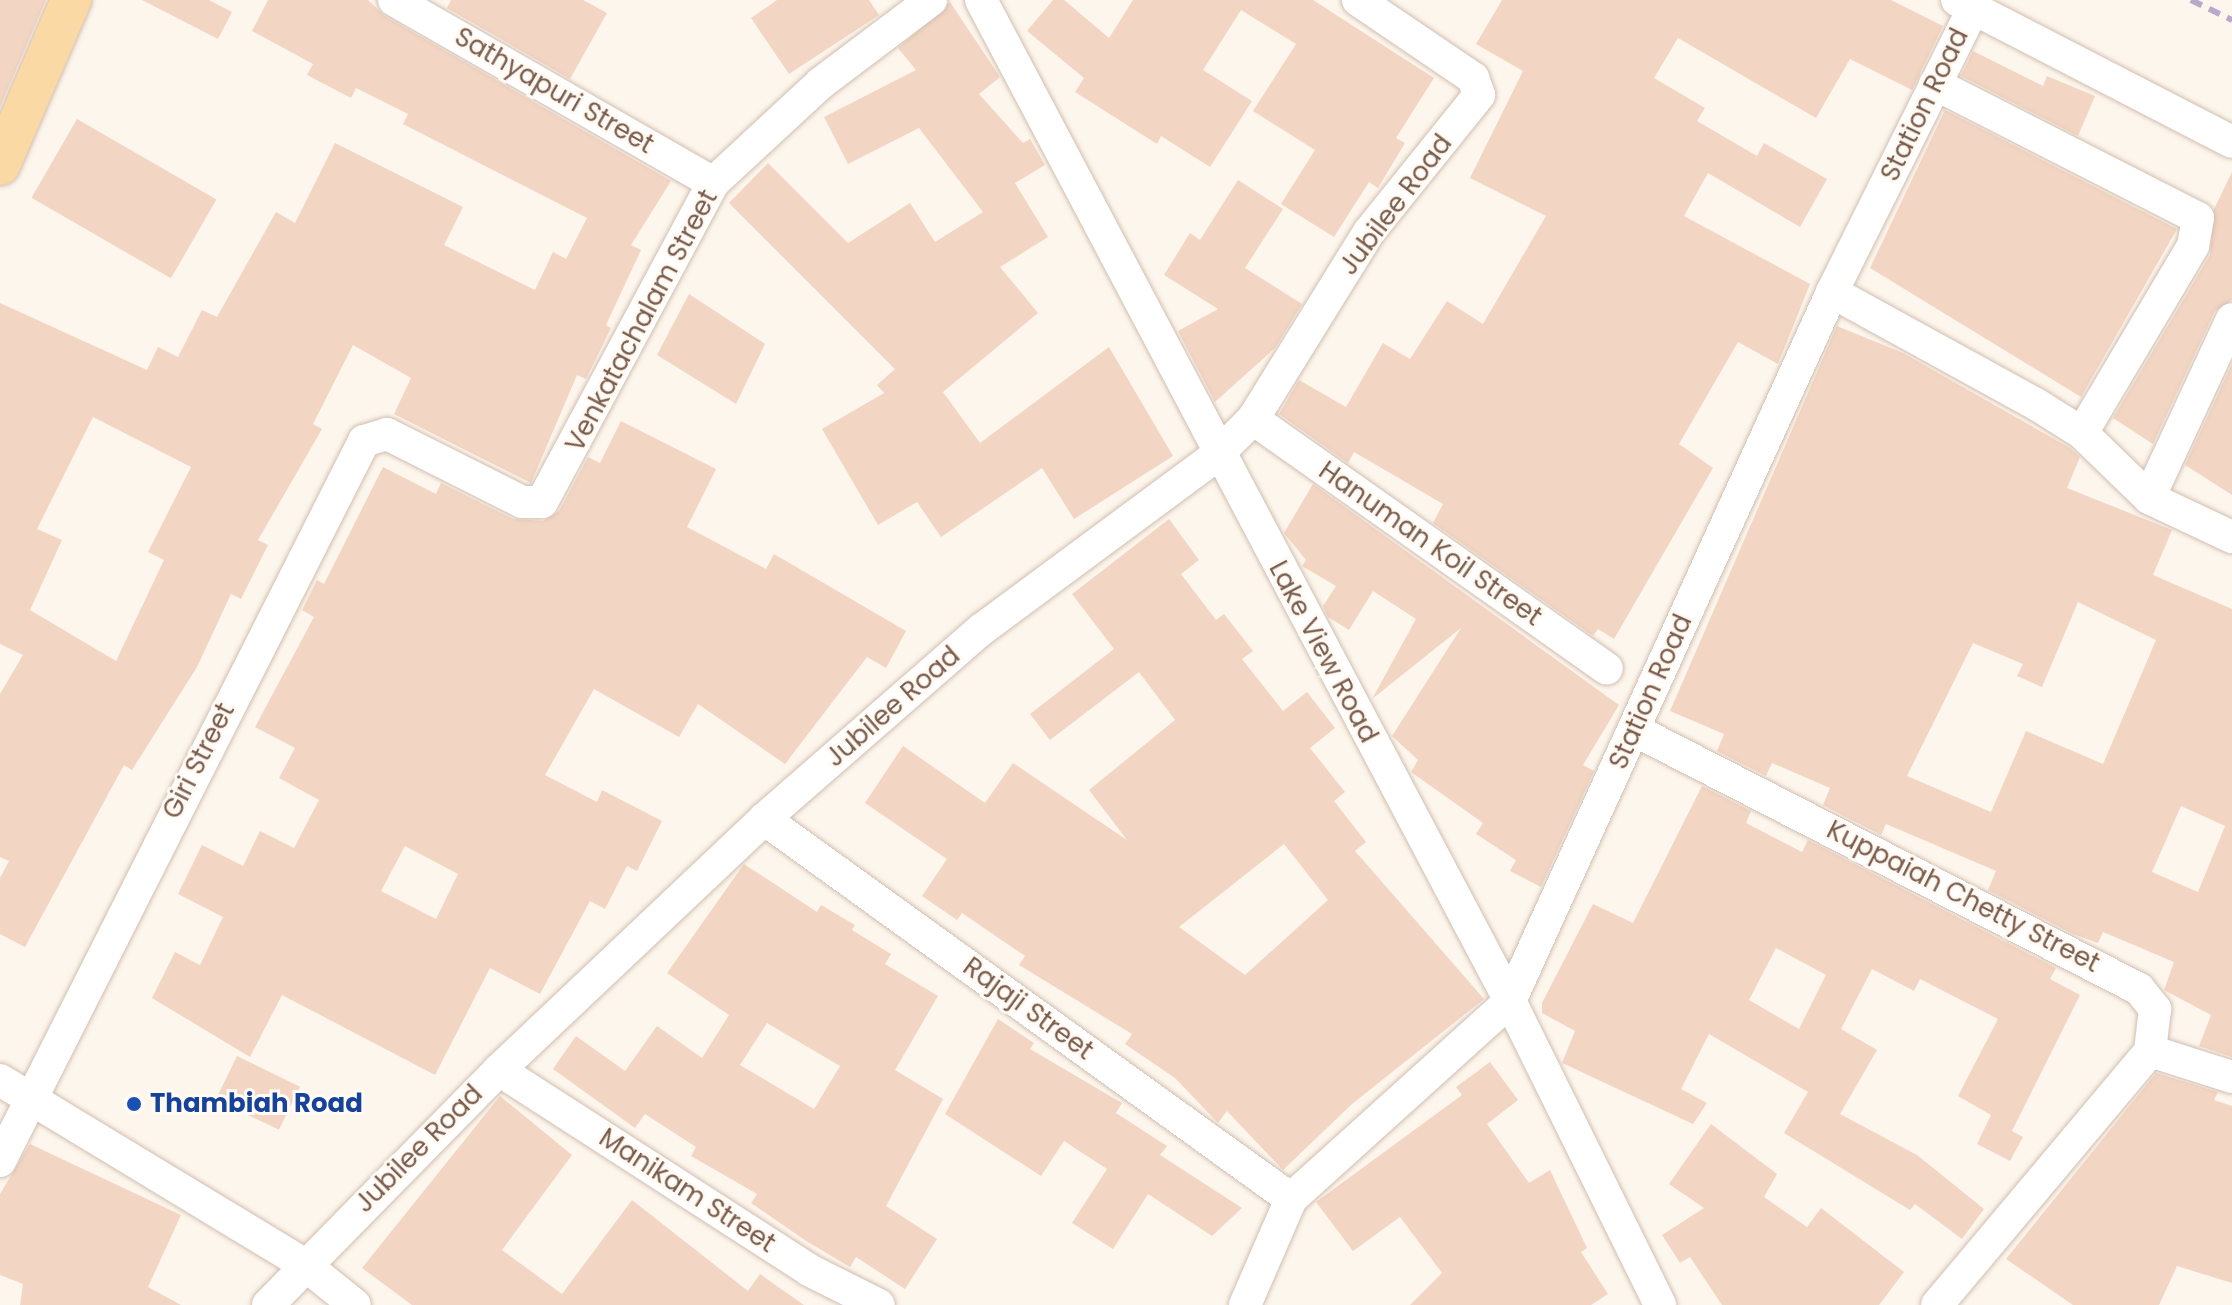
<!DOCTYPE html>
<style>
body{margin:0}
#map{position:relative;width:2232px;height:1305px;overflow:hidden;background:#fdf6ec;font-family:Poppins,sans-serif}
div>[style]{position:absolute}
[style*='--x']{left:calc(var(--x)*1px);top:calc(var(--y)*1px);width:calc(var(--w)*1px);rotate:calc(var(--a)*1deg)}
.building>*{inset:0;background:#f3d5c3;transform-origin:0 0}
.roads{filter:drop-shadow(0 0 2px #d1beb0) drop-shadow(0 0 2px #d1beb0)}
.minor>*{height:32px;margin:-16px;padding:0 16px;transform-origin:16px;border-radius:16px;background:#fff}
.major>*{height:40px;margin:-20px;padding:0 20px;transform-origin:20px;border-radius:20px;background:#fbd9a5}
.rail>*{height:6px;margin-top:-3px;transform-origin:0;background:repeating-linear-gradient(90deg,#b9a8c9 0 12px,transparent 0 20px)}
.dots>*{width:22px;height:22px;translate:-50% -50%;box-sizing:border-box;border:4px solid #fffaf3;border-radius:50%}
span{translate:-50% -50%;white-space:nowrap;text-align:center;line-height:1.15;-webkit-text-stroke:6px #fffaf3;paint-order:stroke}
.street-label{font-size:26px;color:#7a5c4d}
.transit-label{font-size:26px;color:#164399;font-weight:700}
.left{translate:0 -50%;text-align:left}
</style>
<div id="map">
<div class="building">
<i style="clip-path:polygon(0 0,46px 0,0 107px)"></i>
<i style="clip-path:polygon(142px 0,209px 0,232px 12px,218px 39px)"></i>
<i style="clip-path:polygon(evenodd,268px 0,368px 0,385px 16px,671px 181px,631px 245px,641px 250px,606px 325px,611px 328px,586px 379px,577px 375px,531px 483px,394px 414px,411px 378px,353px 345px,313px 424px,322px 429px,258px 540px,268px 545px,241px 599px,231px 594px,197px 667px,132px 770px,124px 765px,25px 947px,0 934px,0 878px,9px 861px,0 857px,0 694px,23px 655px,0 644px,0 303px,147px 370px,158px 347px,178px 357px,202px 310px,217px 317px,276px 212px,295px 223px,335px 143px,463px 207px,444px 245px,535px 290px,553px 252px,566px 259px,587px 218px,403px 124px,408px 114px,356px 88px,351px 98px,307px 75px,313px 64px,252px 31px,268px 0,93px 417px,191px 467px,148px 552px,164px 560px,116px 661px,30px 610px,62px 540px,37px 529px,93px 417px)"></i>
<i style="clip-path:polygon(451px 0,583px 0,607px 13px,570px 79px,447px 8px)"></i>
<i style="clip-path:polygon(777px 0,869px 0,879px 15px,789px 74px,751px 18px)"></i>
<i style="clip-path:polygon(1053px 0,1064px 0,1109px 38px,1133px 0,1313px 0,1434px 78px,1396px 138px,1405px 143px,1378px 188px,1369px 182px,1334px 237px,1281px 204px,1315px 150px,1253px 111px,1296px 44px,1241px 10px,1203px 70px,1252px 101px,1210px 167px,1161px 136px,1157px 144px,1075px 92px,1084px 78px,1027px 31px)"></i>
<i style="clip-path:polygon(1502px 0,1891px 0,1943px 26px,1912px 90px,1850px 59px,1816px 118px,1678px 38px,1654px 78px,1705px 108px,1697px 121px,1757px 156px,1764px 143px,1827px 179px,1800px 227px,1708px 173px,1684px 216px,1810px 284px,1778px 364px,1738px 342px,1679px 444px,1713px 468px,1614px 639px,1598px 629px,1593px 636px,1433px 523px,1443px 504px,1354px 452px,1348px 463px,1279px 414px,1299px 380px,1346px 407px,1383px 343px,1410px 359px,1447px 301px,1483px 324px,1546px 216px,1470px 178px,1523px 71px,1476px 44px)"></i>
<i style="clip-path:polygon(950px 2px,1000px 77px,979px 94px,1023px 143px,1030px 139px,1045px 165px,1015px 183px,1048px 237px,1000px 267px,1038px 313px,943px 392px,980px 443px,1109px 347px,1173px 456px,1074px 519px,1042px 468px,941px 537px,917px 502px,878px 525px,822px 429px,884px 393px,877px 385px,895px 369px,729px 203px,768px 163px,848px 243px,910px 203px,935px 242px,983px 212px,919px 128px,848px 164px,824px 117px,916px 70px,898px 48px)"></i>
<i style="clip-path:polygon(1973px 51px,2043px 86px,2047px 76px,2095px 96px,2078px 136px,1961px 76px)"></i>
<i style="clip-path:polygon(1945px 110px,2177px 229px,2081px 397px,1870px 268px)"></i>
<i style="left:77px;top:119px;width:161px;height:91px;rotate:30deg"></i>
<i style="clip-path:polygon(2232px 172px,2232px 300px,2215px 311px,2153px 444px,2113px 418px,2210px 255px,2214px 209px)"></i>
<i style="clip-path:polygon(1238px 180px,1283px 209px,1245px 268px,1302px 304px,1275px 348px,1215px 402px,1178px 331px,1218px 309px,1164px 275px,1190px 233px,1200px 240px)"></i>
<i style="clip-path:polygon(689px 294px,765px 344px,736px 404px,657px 355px)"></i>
<i style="clip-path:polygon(evenodd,1837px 326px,1903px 353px,2070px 448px,2080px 457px,2067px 488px,2172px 530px,2153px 575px,2232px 609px,2232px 1057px,2199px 1046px,2211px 1015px,2164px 990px,2174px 962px,2103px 932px,2098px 943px,2073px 934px,1988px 890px,1996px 871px,1886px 824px,1881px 835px,1823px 805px,1830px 788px,1772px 763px,1766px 776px,1717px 751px,1724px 734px,1670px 711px,1837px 326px,2078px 602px,2156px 640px,2103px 764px,2026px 731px,1991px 812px,1907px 776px,1973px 643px,2023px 664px,2017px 676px,2042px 687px,2078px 602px,1837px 326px,2181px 806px,2225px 826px,2198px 892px,2152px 872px,2181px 806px)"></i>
<i style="clip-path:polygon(2232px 364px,2232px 495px,2185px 465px)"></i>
<i style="clip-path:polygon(evenodd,621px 421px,716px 469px,687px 527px,766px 569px,774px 554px,906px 631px,886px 668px,867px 657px,785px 764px,698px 704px,679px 737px,594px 689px,545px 775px,597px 802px,602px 790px,662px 821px,637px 871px,627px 866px,605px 909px,590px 901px,540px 994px,490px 968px,435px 1075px,282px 995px,250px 1057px,152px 998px,175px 952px,200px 965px,223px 917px,178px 894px,202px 845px,243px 866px,260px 831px,294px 848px,319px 800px,279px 778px,295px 748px,255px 727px,314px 617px,302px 610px,317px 580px,324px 584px,383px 467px,436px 494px,441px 483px,513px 519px,543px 521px,559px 511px,588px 457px,600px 463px,621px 421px,405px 846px,458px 874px,436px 919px,381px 891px,405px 846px)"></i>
<i style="clip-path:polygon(1313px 484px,1619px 705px,1583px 765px,1594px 771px,1541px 887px,1510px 871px,1516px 860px,1476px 834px,1483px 823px,1411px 772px,1418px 760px,1392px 736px,1461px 628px,1372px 699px,1416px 619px,1373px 591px,1349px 630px,1328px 617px,1323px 606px,1336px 586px,1302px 566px,1306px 560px,1284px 533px)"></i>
<i style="clip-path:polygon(evenodd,1169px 519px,1199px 560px,1181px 574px,1216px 620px,1224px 614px,1253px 651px,1242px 659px,1283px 711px,1307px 692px,1335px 728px,1310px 748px,1345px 792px,1334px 801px,1366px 842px,1355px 851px,1484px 999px,1352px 1104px,1283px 1170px,1227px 1111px,1218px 1123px,1175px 1078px,1125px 1044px,1132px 1034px,1019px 965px,1025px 956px,962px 913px,957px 920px,922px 896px,947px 859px,865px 803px,903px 746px,985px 803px,1013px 763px,1127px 840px,1089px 790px,1175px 720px,1139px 672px,1050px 740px,1030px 714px,1114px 649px,1072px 594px,1169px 519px,1284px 844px,1328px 900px,1245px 975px,1179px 927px,1284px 844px)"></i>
<i style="clip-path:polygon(evenodd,1702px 786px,1751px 811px,1746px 823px,1802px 852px,1808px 840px,2056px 968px,2050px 979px,2080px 995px,2012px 1131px,2023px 1137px,2010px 1161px,1977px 1144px,1991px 1115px,1958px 1096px,1998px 1019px,1920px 979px,1914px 991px,1872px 969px,1841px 1029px,1877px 1050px,1840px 1114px,1917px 1155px,1984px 1209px,1962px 1239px,1915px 1204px,1910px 1210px,1784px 1133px,1808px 1092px,1709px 1034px,1681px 1089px,1707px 1103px,1693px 1124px,1562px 1063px,1575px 1031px,1542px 1013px,1542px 1003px,1593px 904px,1633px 923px,1702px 786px,1776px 948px,1826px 975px,1799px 1029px,1749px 1000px,1776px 948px)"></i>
<i style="clip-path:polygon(evenodd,744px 864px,817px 912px,821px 905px,855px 925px,852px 930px,891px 954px,885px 964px,938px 996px,895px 1070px,943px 1099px,886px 1206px,937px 1239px,905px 1289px,856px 1257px,850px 1267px,806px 1241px,751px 1203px,757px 1194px,691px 1156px,696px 1147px,645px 1114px,635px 1128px,553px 1069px,576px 1036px,625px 1071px,657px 1026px,702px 1058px,729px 1015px,667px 973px,744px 864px,767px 1023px,840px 1066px,814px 1109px,740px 1065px,767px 1023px)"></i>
<i style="clip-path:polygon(998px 1019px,1034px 1043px,1030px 1049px,1122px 1103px,1116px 1113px,1167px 1146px,1160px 1155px,1242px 1208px,1212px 1236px,1148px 1194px,1113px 1249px,1072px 1223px,1107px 1169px,1064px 1141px,1041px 1176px,945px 1114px)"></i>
<i style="left:237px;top:1056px;width:70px;height:48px;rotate:26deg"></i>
<i style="clip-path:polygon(1490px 1062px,1518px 1100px,1487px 1124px,1529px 1183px,1550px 1170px,1587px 1248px,1581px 1252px,1608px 1294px,1591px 1305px,1410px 1305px,1442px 1273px,1400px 1217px,1353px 1251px,1316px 1202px,1462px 1095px,1456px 1087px)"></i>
<i style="clip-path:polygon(2156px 1073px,2218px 1092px,2214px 1100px,2232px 1106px,2232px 1283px,2177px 1266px,2159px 1305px,2073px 1305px,2006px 1259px)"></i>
<i style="clip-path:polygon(500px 1096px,572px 1155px,502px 1250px,562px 1294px,632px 1200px,748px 1291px,760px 1274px,804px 1305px,412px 1305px,362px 1268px)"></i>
<i style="clip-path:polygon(1711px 1124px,1777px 1174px,1764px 1197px,1807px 1227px,1821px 1208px,1904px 1272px,1879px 1305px,1722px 1305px,1690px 1257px,1680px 1263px,1662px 1235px,1704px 1208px,1669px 1184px)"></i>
<i style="clip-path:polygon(30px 1144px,181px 1215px,148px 1287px,181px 1305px,20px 1305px,23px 1284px,0 1275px,0 1194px)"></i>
</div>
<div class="roads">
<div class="minor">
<i style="--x:394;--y:0;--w:368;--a:29.8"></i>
<i style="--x:981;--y:0;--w:1132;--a:62.14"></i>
<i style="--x:1510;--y:1001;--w:339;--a:63.7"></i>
<i style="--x:1957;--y:0;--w:309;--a:27.3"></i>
<i style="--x:1935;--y:84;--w:295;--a:27"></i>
<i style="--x:2198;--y:218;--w:28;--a:100"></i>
<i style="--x:2193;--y:246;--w:217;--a:120.7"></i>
<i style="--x:1832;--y:292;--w:233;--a:28.8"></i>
<i style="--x:2036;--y:404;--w:54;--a:32.2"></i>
<i style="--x:2082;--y:433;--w:93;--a:44.1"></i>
<i style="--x:2149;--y:498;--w:92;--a:25.2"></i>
<i style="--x:1253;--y:419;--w:433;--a:35.2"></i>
<i style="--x:2149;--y:498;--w:197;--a:-65.1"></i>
<i style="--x:1648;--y:737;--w:552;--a:27.17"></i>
<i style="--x:2139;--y:989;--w:26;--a:51"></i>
<i style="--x:2155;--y:1009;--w:42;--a:96.8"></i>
<i style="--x:2150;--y:1051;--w:86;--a:17.6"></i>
<i style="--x:764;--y:819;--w:650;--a:35.79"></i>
<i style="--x:499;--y:1070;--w:369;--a:32.8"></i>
<i style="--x:809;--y:1270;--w:78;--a:26.6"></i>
<i style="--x:0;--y:1080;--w:355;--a:31.2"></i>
<i style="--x:304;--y:1264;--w:65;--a:38.8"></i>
<i style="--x:0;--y:1161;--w:807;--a:-63.18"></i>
<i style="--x:364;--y:441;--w:24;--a:-17"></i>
<i style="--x:387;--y:434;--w:151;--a:26.7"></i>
<i style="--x:522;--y:502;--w:20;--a:0"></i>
<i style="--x:542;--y:502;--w:362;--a:-61.8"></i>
<i style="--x:713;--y:183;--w:147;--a:-42.8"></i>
<i style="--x:821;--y:83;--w:138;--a:-37"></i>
<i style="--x:268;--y:1305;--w:330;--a:-45.5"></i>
<i style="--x:499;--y:1070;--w:365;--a:-43.4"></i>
<i style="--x:764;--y:819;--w:289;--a:-41.1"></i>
<i style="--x:982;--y:629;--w:292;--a:-36.5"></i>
<i style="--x:1217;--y:455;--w:51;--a:-45"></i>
<i style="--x:1253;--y:419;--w:220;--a:-58.2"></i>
<i style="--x:1369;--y:232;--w:176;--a:-51.2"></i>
<i style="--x:1479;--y:95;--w:18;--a:-109"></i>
<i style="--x:1473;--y:78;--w:139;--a:-145.9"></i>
<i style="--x:1245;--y:1305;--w:116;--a:-66.5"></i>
<i style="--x:1291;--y:1199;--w:295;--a:-42.1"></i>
<i style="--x:1510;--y:1001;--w:779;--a:-65.57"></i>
<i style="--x:1832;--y:292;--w:312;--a:-63.5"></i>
<i style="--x:1937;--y:1305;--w:331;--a:-50"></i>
</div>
<div class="major">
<i style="--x:0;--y:165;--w:180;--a:-66.7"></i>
</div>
</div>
<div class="rail">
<i style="--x:2191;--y:0;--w:46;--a:26"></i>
</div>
<div class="dots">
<i style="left:134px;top:1104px;background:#1a4fb4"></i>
</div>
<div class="street-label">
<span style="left:554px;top:91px;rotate:30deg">Sathyapuri Street</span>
<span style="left:1925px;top:105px;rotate:-64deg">Station Road</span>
<span style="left:1396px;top:205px;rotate:-53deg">Jubilee Road</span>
<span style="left:642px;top:321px;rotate:-62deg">Venkatachalam Street</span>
<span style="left:1430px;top:544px;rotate:35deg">Hanuman Koil Street</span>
<span style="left:1323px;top:652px;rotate:62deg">Lake View Road</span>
<span style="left:1651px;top:692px;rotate:-66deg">Station Road</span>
<span style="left:893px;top:707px;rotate:-41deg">Jubilee Road</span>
<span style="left:199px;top:761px;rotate:-63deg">Giri Street</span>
<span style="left:1963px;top:897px;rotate:27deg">Kuppaiah Chetty Street</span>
<span style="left:1028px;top:1009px;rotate:36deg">Rajaji Street</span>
<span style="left:419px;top:1149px;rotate:-45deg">Jubilee Road</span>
<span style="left:687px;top:1191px;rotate:33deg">Manikam Street</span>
</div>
<div class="transit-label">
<span class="left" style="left:150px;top:1104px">Thambiah Road</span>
</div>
</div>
